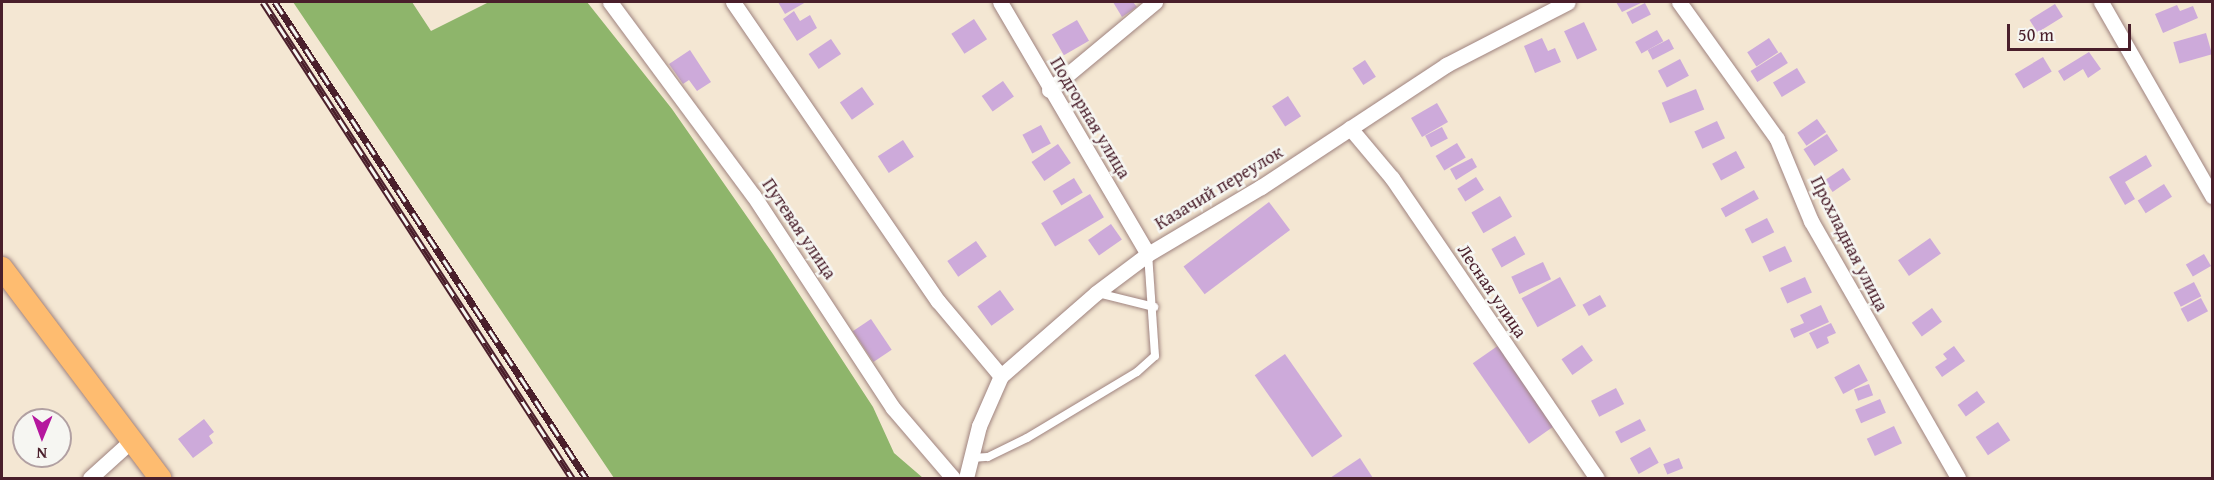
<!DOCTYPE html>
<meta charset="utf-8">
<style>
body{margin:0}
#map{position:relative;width:2214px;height:480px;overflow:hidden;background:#f4e7d3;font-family:"Gentium Book Plus",serif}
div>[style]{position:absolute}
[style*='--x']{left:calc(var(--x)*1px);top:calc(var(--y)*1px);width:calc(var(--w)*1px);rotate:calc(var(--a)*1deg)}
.forest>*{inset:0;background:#8eb56b}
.building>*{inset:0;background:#cdaada;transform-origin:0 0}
.roads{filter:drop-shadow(0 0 2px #9f837f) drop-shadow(0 0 2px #9f837f)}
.service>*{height:8px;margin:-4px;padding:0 4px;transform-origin:4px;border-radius:4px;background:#fff}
.minor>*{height:15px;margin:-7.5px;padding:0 7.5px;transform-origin:7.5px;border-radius:7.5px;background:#fff}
.primary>*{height:22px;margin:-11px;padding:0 11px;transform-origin:11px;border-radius:11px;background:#febc70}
.rail>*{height:7px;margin-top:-3.5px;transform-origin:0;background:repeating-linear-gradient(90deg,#f6f6f2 0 14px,#4a1f2b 0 28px);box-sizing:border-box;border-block:2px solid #4a1f2b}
span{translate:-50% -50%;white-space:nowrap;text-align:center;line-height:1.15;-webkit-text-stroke:5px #f6f6f2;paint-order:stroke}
.street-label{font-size:18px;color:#4a1f2b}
.frame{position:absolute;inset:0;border:3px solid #4a1f2b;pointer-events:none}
.north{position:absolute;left:12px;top:408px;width:60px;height:60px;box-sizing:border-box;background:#f6f6f2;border:2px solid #b1a0a2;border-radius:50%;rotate:181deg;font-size:16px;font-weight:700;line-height:24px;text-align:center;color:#4a1f2b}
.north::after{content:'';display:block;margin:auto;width:21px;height:27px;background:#b5179e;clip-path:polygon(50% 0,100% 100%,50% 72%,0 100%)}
.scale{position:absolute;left:2007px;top:24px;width:124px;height:27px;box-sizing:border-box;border:3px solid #4a1f2b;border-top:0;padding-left:8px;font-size:18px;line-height:21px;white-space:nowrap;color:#4a1f2b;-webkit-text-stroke:4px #f6f6f2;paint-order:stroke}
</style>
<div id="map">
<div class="forest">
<i style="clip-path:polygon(293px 2px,412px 2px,431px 31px,489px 2px,587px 2px,672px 109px,773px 254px,873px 407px,894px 453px,923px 478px,614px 478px)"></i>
</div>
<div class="building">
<i style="clip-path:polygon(778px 2px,806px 2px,785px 14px)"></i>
<i style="clip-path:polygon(1113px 2px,1133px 2px,1137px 7px,1122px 17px)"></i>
<i style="clip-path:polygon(1616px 2px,1643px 2px,1622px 12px)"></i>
<i style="left:1645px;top:3px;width:13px;height:21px;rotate:63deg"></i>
<i style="left:2055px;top:4px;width:15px;height:30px;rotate:58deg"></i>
<i style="clip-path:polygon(2177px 5px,2180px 11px,2193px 6px,2198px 18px,2163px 33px,2155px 14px)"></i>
<i style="clip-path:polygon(794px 11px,800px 21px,810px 15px,817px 28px,797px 41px,783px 19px)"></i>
<i style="left:974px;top:19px;width:24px;height:27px;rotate:57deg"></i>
<i style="left:1077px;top:20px;width:24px;height:29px;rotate:60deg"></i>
<i style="left:1584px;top:22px;width:31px;height:22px;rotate:65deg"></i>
<i style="left:1657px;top:30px;width:13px;height:25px;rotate:61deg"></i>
<i style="left:2206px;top:33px;width:22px;height:34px;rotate:74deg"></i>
<i style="clip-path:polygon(1542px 38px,1548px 51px,1555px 48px,1561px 62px,1535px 73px,1524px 46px)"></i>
<i style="left:1769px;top:38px;width:17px;height:26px;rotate:57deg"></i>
<i style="left:831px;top:39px;width:18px;height:27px;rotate:56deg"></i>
<i style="left:1669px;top:39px;width:11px;height:24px;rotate:63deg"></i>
<i style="clip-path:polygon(690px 50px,711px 82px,697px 91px,689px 80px,683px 84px,669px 64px)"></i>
<i style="left:1781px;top:52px;width:13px;height:36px;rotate:58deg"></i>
<i style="clip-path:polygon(2089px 52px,2101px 69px,2088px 78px,2083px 69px,2064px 81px,2058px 71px)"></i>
<i style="left:2043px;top:57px;width:17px;height:33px;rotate:59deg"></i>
<i style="left:1680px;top:59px;width:19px;height:25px;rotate:62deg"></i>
<i style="left:1365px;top:60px;width:20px;height:15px;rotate:57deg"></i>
<i style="left:1797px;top:68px;width:17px;height:28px;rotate:59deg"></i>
<i style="left:1003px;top:81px;width:19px;height:26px;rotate:55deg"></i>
<i style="left:862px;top:87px;width:21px;height:27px;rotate:55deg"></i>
<i style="left:1696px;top:89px;width:22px;height:37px;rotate:68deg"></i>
<i style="left:1288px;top:96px;width:24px;height:19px;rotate:57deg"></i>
<i style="left:1437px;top:103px;width:22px;height:30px;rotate:60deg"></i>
<i style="left:1817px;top:119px;width:16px;height:24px;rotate:55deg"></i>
<i style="left:1717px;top:121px;width:19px;height:25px;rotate:65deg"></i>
<i style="left:1041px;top:125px;width:21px;height:21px;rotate:62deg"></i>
<i style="left:1442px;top:127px;width:13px;height:19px;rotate:63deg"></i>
<i style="left:1827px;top:134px;width:20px;height:28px;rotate:57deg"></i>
<i style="left:903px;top:140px;width:20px;height:30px;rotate:57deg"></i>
<i style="left:1457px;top:143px;width:17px;height:25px;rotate:59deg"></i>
<i style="left:1058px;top:144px;width:23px;height:32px;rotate:56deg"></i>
<i style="left:1736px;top:151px;width:19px;height:27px;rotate:62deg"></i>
<i style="clip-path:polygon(2146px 155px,2152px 166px,2125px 182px,2135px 199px,2125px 205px,2109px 177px)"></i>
<i style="clip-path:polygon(1472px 158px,1477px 167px,1456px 180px,1450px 169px)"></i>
<i style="left:1843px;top:168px;width:14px;height:22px;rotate:56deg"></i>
<i style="left:1476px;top:177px;width:15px;height:22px;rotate:58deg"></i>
<i style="left:1074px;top:178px;width:17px;height:25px;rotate:59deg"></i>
<i style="left:2164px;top:184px;width:15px;height:31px;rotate:58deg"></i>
<i style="left:1754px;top:190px;width:10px;height:38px;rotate:61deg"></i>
<i style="left:1090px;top:194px;width:27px;height:57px;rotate:59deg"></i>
<i style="left:1500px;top:196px;width:24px;height:33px;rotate:60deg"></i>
<i style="left:1269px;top:202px;width:35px;height:107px;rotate:53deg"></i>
<i style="left:1767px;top:218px;width:16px;height:25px;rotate:63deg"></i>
<i style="left:1111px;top:224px;width:19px;height:28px;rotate:55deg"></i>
<i style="left:1515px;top:236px;width:21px;height:27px;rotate:61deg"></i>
<i style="left:1930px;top:238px;width:19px;height:39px;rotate:55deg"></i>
<i style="left:976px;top:241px;width:19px;height:35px;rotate:55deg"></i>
<i style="left:1785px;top:246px;width:17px;height:25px;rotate:65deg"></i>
<i style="left:2204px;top:254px;width:14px;height:21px;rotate:60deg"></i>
<i style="left:1543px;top:262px;width:19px;height:35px;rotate:65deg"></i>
<i style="left:1560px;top:277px;width:33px;height:44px;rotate:61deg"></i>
<i style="left:1805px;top:277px;width:17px;height:27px;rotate:66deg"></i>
<i style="left:2194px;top:282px;width:16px;height:23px;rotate:63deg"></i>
<i style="left:1000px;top:290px;width:24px;height:28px;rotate:54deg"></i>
<i style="left:1600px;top:295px;width:13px;height:20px;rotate:61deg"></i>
<i style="left:2201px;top:298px;width:15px;height:23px;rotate:62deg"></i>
<i style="clip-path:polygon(1821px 305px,1829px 322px,1794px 338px,1790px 329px,1804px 323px,1800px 315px)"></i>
<i style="left:1932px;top:308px;width:17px;height:25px;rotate:54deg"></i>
<i style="left:871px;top:319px;width:37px;height:22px;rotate:56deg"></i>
<i style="clip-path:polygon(1831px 323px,1836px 333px,1827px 337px,1829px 343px,1817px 349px,1809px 333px)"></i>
<i style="left:1499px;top:345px;width:98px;height:32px;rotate:55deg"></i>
<i style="left:1582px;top:345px;width:19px;height:25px;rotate:55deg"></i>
<i style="clip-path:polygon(1954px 346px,1965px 361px,1942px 377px,1935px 367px,1947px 359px,1943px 354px)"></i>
<i style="left:1285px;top:354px;width:100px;height:37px;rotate:55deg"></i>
<i style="left:1859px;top:364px;width:19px;height:28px;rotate:62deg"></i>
<i style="left:1869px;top:384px;width:12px;height:16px;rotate:70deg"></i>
<i style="left:1616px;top:388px;width:18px;height:28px;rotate:63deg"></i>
<i style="left:1977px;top:391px;width:14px;height:24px;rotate:54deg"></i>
<i style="left:1880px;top:399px;width:15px;height:27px;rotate:67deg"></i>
<i style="clip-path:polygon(204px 419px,214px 432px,209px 436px,213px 443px,193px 458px,178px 439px)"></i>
<i style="left:1640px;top:419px;width:13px;height:28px;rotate:63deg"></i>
<i style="left:1998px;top:422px;width:22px;height:27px;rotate:56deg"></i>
<i style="left:1894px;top:426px;width:19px;height:30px;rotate:65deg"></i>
<i style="left:1650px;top:447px;width:18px;height:23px;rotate:61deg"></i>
<i style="clip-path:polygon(1360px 458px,1373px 478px,1330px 478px)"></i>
<i style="left:1679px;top:458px;width:11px;height:17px;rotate:68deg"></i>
</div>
<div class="roads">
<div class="service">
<i style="--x:1098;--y:293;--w:58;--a:14"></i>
<i style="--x:972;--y:458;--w:16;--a:-4"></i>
<i style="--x:988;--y:457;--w:43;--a:-26"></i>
<i style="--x:1027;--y:438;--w:128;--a:-31"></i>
<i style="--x:1137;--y:372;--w:24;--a:-42"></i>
<i style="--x:1155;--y:356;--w:102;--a:-93.9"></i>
</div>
<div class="minor">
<i style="--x:610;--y:2;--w:240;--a:53.5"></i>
<i style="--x:753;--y:195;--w:255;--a:56.7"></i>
<i style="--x:893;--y:408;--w:92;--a:49.4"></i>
<i style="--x:733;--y:2;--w:363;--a:55.6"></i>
<i style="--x:938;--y:301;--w:98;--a:50"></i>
<i style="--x:1000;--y:2;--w:292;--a:59.6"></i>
<i style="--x:1679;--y:2;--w:168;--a:54.4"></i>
<i style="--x:1777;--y:139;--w:89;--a:67.5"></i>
<i style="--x:1811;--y:221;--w:296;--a:60.2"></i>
<i style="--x:2101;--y:2;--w:224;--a:60.2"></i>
<i style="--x:1049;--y:90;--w:138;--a:-39.7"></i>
<i style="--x:1350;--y:128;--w:65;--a:50"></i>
<i style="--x:1392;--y:178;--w:363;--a:55.7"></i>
<i style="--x:90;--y:478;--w:57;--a:-42.1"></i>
<i style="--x:966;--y:478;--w:54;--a:-76"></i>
<i style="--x:979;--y:426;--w:55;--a:-66.3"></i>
<i style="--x:1001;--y:376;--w:126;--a:-41.1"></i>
<i style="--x:1096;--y:293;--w:65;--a:-36.9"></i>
<i style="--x:1148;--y:254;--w:131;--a:-30.7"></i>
<i style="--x:1261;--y:187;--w:222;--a:-33.4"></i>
<i style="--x:1446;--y:65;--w:137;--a:-27.3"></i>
</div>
<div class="primary">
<i style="--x:2;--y:268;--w:263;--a:53"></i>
</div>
</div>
<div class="rail">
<i style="--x:263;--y:2;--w:568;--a:57.01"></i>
<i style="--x:275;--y:2;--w:569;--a:56.84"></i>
</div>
<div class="street-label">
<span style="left:1090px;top:118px;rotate:59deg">Подгорная улица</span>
<span style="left:1219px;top:188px;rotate:-31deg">Казачий переулок</span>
<span style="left:799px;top:229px;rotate:56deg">Путевая улица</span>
<span style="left:1849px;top:244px;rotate:63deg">Прохладная улица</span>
<span style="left:1492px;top:291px;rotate:56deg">Лесная улица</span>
</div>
<div class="frame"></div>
<div class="north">N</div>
<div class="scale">50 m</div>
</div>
